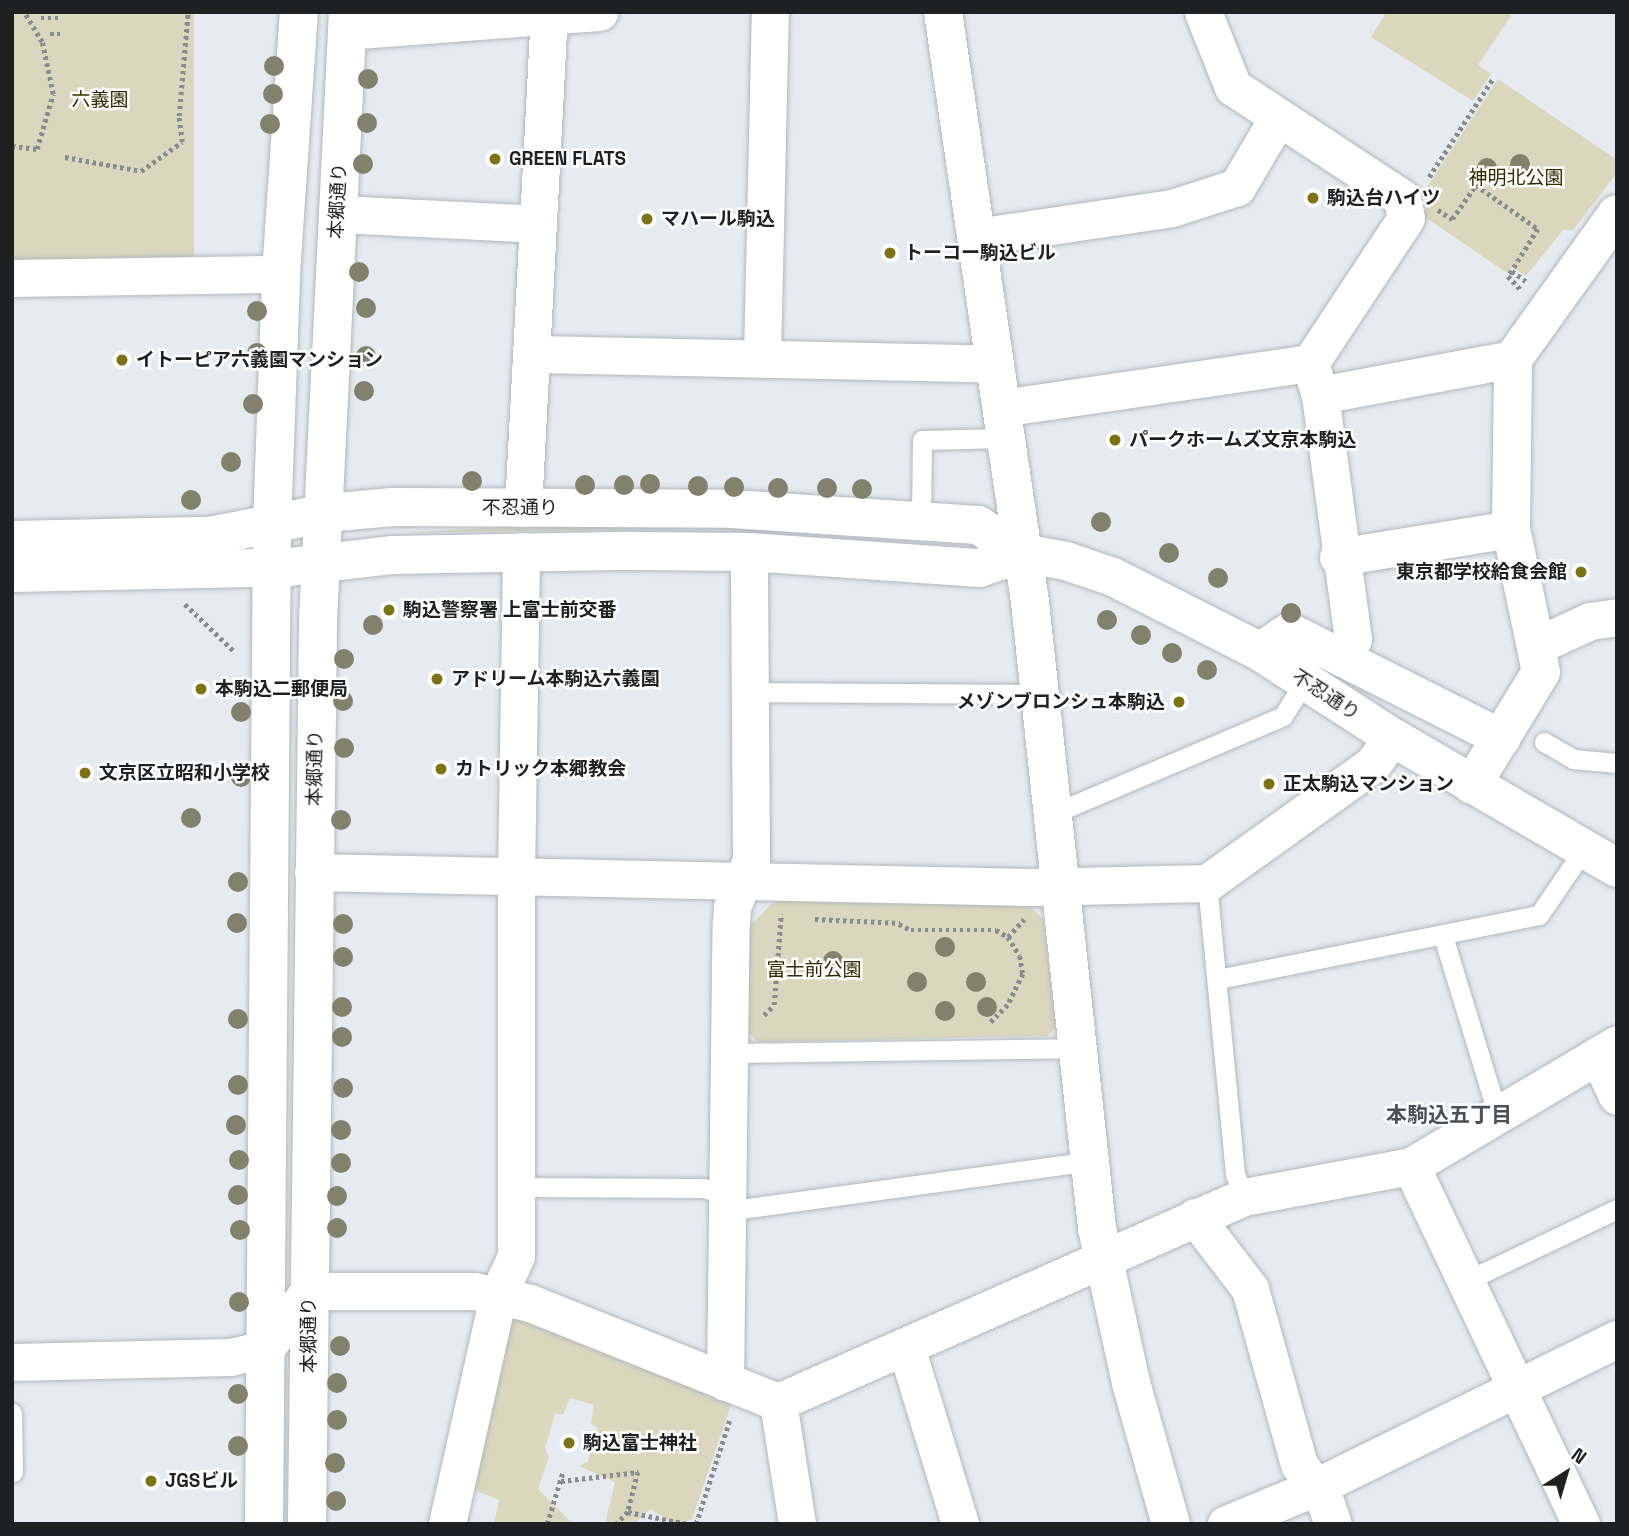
<!DOCTYPE html>
<meta charset="utf-8">
<style>
body{margin:0}
#map{position:relative;width:1629px;height:1536px;overflow:hidden;background:#e5ebf1;font-family:"Space Grotesk","Noto Sans JP",sans-serif}
div>[style]{position:absolute}
[style*='--x']{left:calc(var(--x)*1px);top:calc(var(--y)*1px);width:calc(var(--w)*1px);rotate:calc(var(--a)*1deg)}
.green>*{inset:0;background:#dad7bd;transform-origin:0 0}
.path>*{height:4.5px;margin-top:-2.25px;transform-origin:0;background:repeating-linear-gradient(90deg,#888c90 0 3.5px,transparent 0 7px)}
.roads{filter:drop-shadow(0 0 2px #b1b7bd) drop-shadow(0 0 2px #b1b7bd)}
.lane>*{height:19px;margin:-9.5px;padding:0 9.5px;transform-origin:9.5px;border-radius:9.5px;background:#fff}
.street>*{height:37px;margin:-18.5px;padding:0 18.5px;transform-origin:18.5px;border-radius:18.5px;background:#fff}
.secondary>*{height:38px;margin:-19px;padding:0 19px;transform-origin:19px;border-radius:19px;background:#fff}
.trees>*{width:20px;height:20px;margin:-10px;border-radius:50%;background:#82816c}
.dots>*{width:19px;height:19px;translate:-50% -50%;box-sizing:border-box;border:4px solid #fff;border-radius:50%}
span{translate:-50% -50%;white-space:nowrap;text-align:center;line-height:1.15;-webkit-text-stroke:5px #fff;paint-order:stroke}
.park-label{font-size:19px;color:#312b00}
.poi-label{font-size:19px;color:#1e2022;font-weight:700}
.left{translate:0 -50%;text-align:left}
.right{translate:-100% -50%;text-align:right}
.street-label{font-size:19px;color:#1e2022}
.neighbourhood-label{font-size:21px;color:#4b5055;font-weight:700}
.frame{position:absolute;inset:0;border:14px solid #1e2022;pointer-events:none}
.north{position:absolute;left:1531px;top:1438px;width:70px;height:70px;-webkit-text-stroke:5px #fff;paint-order:stroke;rotate:37deg;font-size:19px;font-weight:700;line-height:28px;text-align:center;color:#1e2022}
.north::after{content:'';display:block;margin:auto;width:24px;height:32px;background:#1e2022;clip-path:polygon(50% 0,100% 100%,50% 72%,0 100%)}
</style>
<div id="map">
<div class="green">
<i style="left:12px;top:12px;width:182px;height:253px"></i>
<i style="clip-path:polygon(1381px 12px,1505px 12px,1511px 16px,1478px 65px,1491px 74px,1473px 101px,1371px 37px,1385px 15px)"></i>
<i style="clip-path:polygon(1498px 79px,1617px 160px,1617px 173px,1573px 230px,1563px 230px,1526px 276px,1512px 267px,1507px 273px,1422px 215px,1433px 200px,1423px 193px)"></i>
<i style="clip-path:polygon(550px 524px,698px 525px,788px 533px,698px 528px,403px 533px)"></i>
<i style="clip-path:polygon(774px 901px,1025px 902px,1043px 919px,1056px 1027px,1048px 1036px,758px 1042px,742px 1026px,743px 934px)"></i>
<i style="clip-path:polygon(504px 1306px,733px 1399px,692px 1519px,674px 1524px,650px 1509px,634px 1524px,605px 1524px,615px 1482px,579px 1466px,588px 1462px,598px 1429px,591px 1423px,594px 1405px,570px 1398px,563px 1414px,555px 1414px,545px 1448px,549px 1457px,538px 1489px,569px 1520px,579px 1524px,494px 1524px,499px 1500px,463px 1485px)"></i>
</div>
<div class="path">
<i style="--x:41;--y:18;--w:21;--a:0"></i>
<i style="--x:50;--y:34;--w:11;--a:0"></i>
<i style="--x:12;--y:146;--w:25;--a:7"></i>
<i style="--x:37;--y:149;--w:57;--a:-73.8"></i>
<i style="--x:53;--y:94;--w:53;--a:-101.9"></i>
<i style="--x:42;--y:42;--w:35;--a:-121"></i>
<i style="--x:65;--y:157;--w:77;--a:10.4"></i>
<i style="--x:141;--y:171;--w:50;--a:-35.3"></i>
<i style="--x:182;--y:142;--w:26;--a:-97"></i>
<i style="--x:179;--y:116;--w:104;--a:-85.1"></i>
<i style="--x:1429;--y:177;--w:116;--a:-57"></i>
<i style="--x:1438;--y:210;--w:17;--a:33"></i>
<i style="--x:1452;--y:219;--w:42;--a:-54.8"></i>
<i style="--x:1476;--y:185;--w:76;--a:35.4"></i>
<i style="--x:1538;--y:229;--w:49;--a:121.8"></i>
<i style="--x:1512;--y:271;--w:17;--a:36"></i>
<i style="--x:1512;--y:271;--w:6;--a:129"></i>
<i style="--x:1508;--y:276;--w:19;--a:47"></i>
<i style="--x:185;--y:604;--w:69;--a:43.8"></i>
<i style="--x:815;--y:919;--w:85;--a:2.7"></i>
<i style="--x:899;--y:924;--w:13;--a:27"></i>
<i style="--x:911;--y:930;--w:85;--a:0"></i>
<i style="--x:996;--y:930;--w:14;--a:30"></i>
<i style="--x:1008;--y:937;--w:22;--a:58"></i>
<i style="--x:1020;--y:956;--w:18;--a:81"></i>
<i style="--x:1023;--y:974;--w:34;--a:116"></i>
<i style="--x:1008;--y:1005;--w:27;--a:135"></i>
<i style="--x:1008;--y:937;--w:24;--a:-48"></i>
<i style="--x:764;--y:1015;--w:14;--a:-45"></i>
<i style="--x:774;--y:1005;--w:91;--a:-85.6"></i>
<i style="--x:561;--y:1481;--w:78;--a:-6.7"></i>
<i style="--x:638;--y:1472;--w:41;--a:104"></i>
<i style="--x:628;--y:1512;--w:16;--a:133"></i>
<i style="--x:628;--y:1512;--w:61;--a:11.3"></i>
<i style="--x:547;--y:1524;--w:55;--a:-73.2"></i>
<i style="--x:696;--y:1524;--w:110;--a:-72.1"></i>
</div>
<div class="roads">
<div class="lane">
<i style="--x:921;--y:521;--w:81;--a:-89.3"></i>
<i style="--x:922;--y:440;--w:82;--a:-1.4"></i>
<i style="--x:751;--y:692;--w:286;--a:0.4"></i>
<i style="--x:1544;--y:742;--w:34;--a:30"></i>
<i style="--x:1573;--y:759;--w:44;--a:5.2"></i>
<i style="--x:1050;--y:815;--w:253;--a:-23"></i>
<i style="--x:1283;--y:716;--w:41;--a:-57.8"></i>
<i style="--x:1207;--y:883;--w:292;--a:84.5"></i>
<i style="--x:1235;--y:1174;--w:25;--a:69"></i>
<i style="--x:1443;--y:936;--w:185;--a:73"></i>
<i style="--x:1218;--y:979;--w:327;--a:-11.3"></i>
<i style="--x:1539;--y:915;--w:80;--a:-55.7"></i>
<i style="--x:726;--y:1053;--w:351;--a:-0.8"></i>
<i style="--x:516;--y:1187;--w:187;--a:0.3"></i>
<i style="--x:703;--y:1188;--w:24;--a:15"></i>
<i style="--x:726;--y:1211;--w:368;--a:-7.8"></i>
<i style="--x:1466;--y:1281;--w:167;--a:-25.5"></i>
<i style="--x:12;--y:1413;--w:59;--a:89"></i>
</div>
<div class="street">
<i style="--x:1203;--y:12;--w:81;--a:68.2"></i>
<i style="--x:1233;--y:87;--w:202;--a:33.3"></i>
<i style="--x:1402;--y:198;--w:20;--a:79"></i>
<i style="--x:1406;--y:218;--w:174;--a:123.5"></i>
<i style="--x:1310;--y:363;--w:34;--a:73"></i>
<i style="--x:1320;--y:395;--w:246;--a:82.3"></i>
<i style="--x:1353;--y:639;--w:22;--a:117"></i>
<i style="--x:347;--y:31;--w:253;--a:-4.3"></i>
<i style="--x:337;--y:214;--w:201;--a:2.8"></i>
<i style="--x:976;--y:237;--w:198;--a:-8.4"></i>
<i style="--x:1172;--y:208;--w:68;--a:-17.9"></i>
<i style="--x:1237;--y:187;--w:79;--a:-59.5"></i>
<i style="--x:12;--y:278;--w:269;--a:-0.9"></i>
<i style="--x:532;--y:354;--w:463;--a:1.2"></i>
<i style="--x:762;--y:358;--w:346;--a:-88.7"></i>
<i style="--x:1320;--y:395;--w:196;--a:-10.6"></i>
<i style="--x:1001;--y:408;--w:312;--a:-8.3"></i>
<i style="--x:523;--y:508;--w:497;--a:-87"></i>
<i style="--x:1338;--y:557;--w:175;--a:-9.2"></i>
<i style="--x:1538;--y:645;--w:57;--a:-24.8"></i>
<i style="--x:1590;--y:621;--w:27;--a:-8"></i>
<i style="--x:1259;--y:651;--w:36;--a:-34"></i>
<i style="--x:1289;--y:631;--w:238;--a:26.7"></i>
<i style="--x:313;--y:872;--w:718;--a:1.2"></i>
<i style="--x:1031;--y:887;--w:176;--a:-1.3"></i>
<i style="--x:1207;--y:883;--w:203;--a:-35.6"></i>
<i style="--x:1372;--y:765;--w:34;--a:-54"></i>
<i style="--x:1598;--y:1055;--w:45;--a:65.1"></i>
<i style="--x:1411;--y:1166;--w:396;--a:64.6"></i>
<i style="--x:1195;--y:1217;--w:91;--a:52.6"></i>
<i style="--x:1250;--y:1289;--w:182;--a:74.4"></i>
<i style="--x:1299;--y:1464;--w:48;--a:56"></i>
<i style="--x:1326;--y:1504;--w:21;--a:71"></i>
<i style="--x:906;--y:1347;--w:185;--a:73"></i>
<i style="--x:12;--y:1362;--w:218;--a:-1.3"></i>
<i style="--x:230;--y:1357;--w:36;--a:-13"></i>
<i style="--x:265;--y:1349;--w:73;--a:-52.8"></i>
<i style="--x:309;--y:1291;--w:165;--a:0"></i>
<i style="--x:474;--y:1291;--w:57;--a:12.1"></i>
<i style="--x:530;--y:1303;--w:267;--a:21.8"></i>
<i style="--x:778;--y:1402;--w:509;--a:-23.75"></i>
<i style="--x:1244;--y:1197;--w:170;--a:-10.5"></i>
<i style="--x:1411;--y:1166;--w:239;--a:-30.6"></i>
<i style="--x:725;--y:1382;--w:459;--a:-89.3"></i>
<i style="--x:731;--y:923;--w:16;--a:-86"></i>
<i style="--x:732;--y:907;--w:51;--a:-68"></i>
<i style="--x:751;--y:860;--w:308;--a:-90.4"></i>
<i style="--x:778;--y:1402;--w:123;--a:81.1"></i>
<i style="--x:447;--y:1524;--w:235;--a:-77.4"></i>
<i style="--x:498;--y:1295;--w:43;--a:-65.2"></i>
<i style="--x:516;--y:1256;--w:380;--a:-90"></i>
<i style="--x:516;--y:876;--w:325;--a:-89.1"></i>
<i style="--x:1226;--y:1524;--w:97;--a:-22.3"></i>
<i style="--x:1316;--y:1487;--w:335;--a:-26.2"></i>
</div>
<div class="secondary">
<i style="--x:943;--y:12;--w:596;--a:81.61"></i>
<i style="--x:1030;--y:602;--w:630;--a:83.89"></i>
<i style="--x:1097;--y:1228;--w:159;--a:77.6"></i>
<i style="--x:1131;--y:1383;--w:147;--a:74.2"></i>
<i style="--x:12;--y:540;--w:198;--a:-1.2"></i>
<i style="--x:210;--y:536;--w:118;--a:-11.2"></i>
<i style="--x:326;--y:513;--w:67;--a:-5.1"></i>
<i style="--x:393;--y:507;--w:338;--a:0.3"></i>
<i style="--x:731;--y:509;--w:248;--a:3.7"></i>
<i style="--x:978;--y:525;--w:52;--a:32.5"></i>
<i style="--x:1022;--y:553;--w:45;--a:10.3"></i>
<i style="--x:1066;--y:561;--w:50;--a:18.8"></i>
<i style="--x:1113;--y:577;--w:164;--a:26.9"></i>
<i style="--x:1259;--y:651;--w:158;--a:32.9"></i>
<i style="--x:1392;--y:737;--w:260;--a:30.2"></i>
<i style="--x:12;--y:573;--w:277;--a:-1.2"></i>
<i style="--x:289;--y:567;--w:105;--a:-6.6"></i>
<i style="--x:393;--y:555;--w:238;--a:-1"></i>
<i style="--x:631;--y:551;--w:118;--a:0.5"></i>
<i style="--x:749;--y:552;--w:231;--a:4"></i>
<i style="--x:979;--y:568;--w:46;--a:-19.2"></i>
<i style="--x:1472;--y:785;--w:132;--a:-58.6"></i>
<i style="--x:1541;--y:672;--w:146;--a:-101.8"></i>
<i style="--x:1511;--y:529;--w:170;--a:-89.3"></i>
<i style="--x:1513;--y:359;--w:178;--a:-54.4"></i>
<i style="--x:264;--y:1524;--w:999;--a:-89.54"></i>
<i style="--x:272;--y:525;--w:251;--a:-87.9"></i>
<i style="--x:281;--y:274;--w:263;--a:-86.1"></i>
<i style="--x:307;--y:1524;--w:904;--a:-89.3"></i>
<i style="--x:318;--y:620;--w:609;--a:-87.18"></i>
</div>
</div>
<div class="trees">
<i style="left:274px;top:66px"></i>
<i style="left:368px;top:79px"></i>
<i style="left:273px;top:94px"></i>
<i style="left:367px;top:123px"></i>
<i style="left:270px;top:124px"></i>
<i style="left:363px;top:164px"></i>
<i style="left:1520px;top:164px"></i>
<i style="left:1487px;top:168px"></i>
<i style="left:359px;top:272px"></i>
<i style="left:366px;top:308px"></i>
<i style="left:257px;top:311px"></i>
<i style="left:257px;top:353px"></i>
<i style="left:366px;top:356px"></i>
<i style="left:364px;top:391px"></i>
<i style="left:253px;top:404px"></i>
<i style="left:231px;top:462px"></i>
<i style="left:472px;top:481px"></i>
<i style="left:650px;top:484px"></i>
<i style="left:585px;top:485px"></i>
<i style="left:624px;top:485px"></i>
<i style="left:698px;top:486px"></i>
<i style="left:734px;top:487px"></i>
<i style="left:778px;top:488px"></i>
<i style="left:827px;top:488px"></i>
<i style="left:862px;top:489px"></i>
<i style="left:191px;top:500px"></i>
<i style="left:1101px;top:522px"></i>
<i style="left:1169px;top:553px"></i>
<i style="left:1218px;top:578px"></i>
<i style="left:1291px;top:613px"></i>
<i style="left:1107px;top:620px"></i>
<i style="left:373px;top:625px"></i>
<i style="left:1141px;top:635px"></i>
<i style="left:1172px;top:653px"></i>
<i style="left:344px;top:659px"></i>
<i style="left:1207px;top:670px"></i>
<i style="left:343px;top:701px"></i>
<i style="left:241px;top:712px"></i>
<i style="left:344px;top:748px"></i>
<i style="left:241px;top:777px"></i>
<i style="left:191px;top:818px"></i>
<i style="left:341px;top:820px"></i>
<i style="left:238px;top:882px"></i>
<i style="left:237px;top:923px"></i>
<i style="left:343px;top:924px"></i>
<i style="left:945px;top:947px"></i>
<i style="left:343px;top:957px"></i>
<i style="left:833px;top:961px"></i>
<i style="left:917px;top:982px"></i>
<i style="left:976px;top:982px"></i>
<i style="left:342px;top:1007px"></i>
<i style="left:987px;top:1007px"></i>
<i style="left:945px;top:1011px"></i>
<i style="left:238px;top:1019px"></i>
<i style="left:342px;top:1037px"></i>
<i style="left:238px;top:1085px"></i>
<i style="left:343px;top:1088px"></i>
<i style="left:236px;top:1125px"></i>
<i style="left:341px;top:1130px"></i>
<i style="left:239px;top:1160px"></i>
<i style="left:341px;top:1163px"></i>
<i style="left:238px;top:1195px"></i>
<i style="left:337px;top:1196px"></i>
<i style="left:337px;top:1228px"></i>
<i style="left:240px;top:1230px"></i>
<i style="left:239px;top:1302px"></i>
<i style="left:340px;top:1346px"></i>
<i style="left:337px;top:1383px"></i>
<i style="left:238px;top:1394px"></i>
<i style="left:337px;top:1420px"></i>
<i style="left:238px;top:1446px"></i>
<i style="left:335px;top:1463px"></i>
<i style="left:336px;top:1501px"></i>
</div>
<div class="dots">
<i style="left:495px;top:159px;background:#7e7213"></i>
<i style="left:1313px;top:198px;background:#7e7213"></i>
<i style="left:647px;top:219px;background:#7e7213"></i>
<i style="left:890px;top:253px;background:#7e7213"></i>
<i style="left:122px;top:360px;background:#7e7213"></i>
<i style="left:1115px;top:440px;background:#7e7213"></i>
<i style="left:1581px;top:572px;background:#7e7213"></i>
<i style="left:389px;top:610px;background:#7e7213"></i>
<i style="left:437px;top:679px;background:#7e7213"></i>
<i style="left:201px;top:689px;background:#7e7213"></i>
<i style="left:1179px;top:702px;background:#7e7213"></i>
<i style="left:441px;top:769px;background:#7e7213"></i>
<i style="left:85px;top:773px;background:#7e7213"></i>
<i style="left:1269px;top:784px;background:#7e7213"></i>
<i style="left:569px;top:1443px;background:#7e7213"></i>
<i style="left:151px;top:1481px;background:#7e7213"></i>
</div>
<div class="park-label">
<span style="left:100px;top:100px">六義園</span>
<span style="left:1516px;top:178px">神明北公園</span>
<span style="left:814px;top:970px">富士前公園</span>
</div>
<div class="poi-label">
<span class="left" style="left:509px;top:159px">GREEN FLATS</span>
<span class="left" style="left:1327px;top:198px">駒込台ハイツ</span>
<span class="left" style="left:661px;top:219px">マハール駒込</span>
<span class="left" style="left:904px;top:253px">トーコー駒込ビル</span>
<span class="left" style="left:136px;top:360px">イトーピア六義園マンション</span>
<span class="left" style="left:1129px;top:440px">パークホームズ文京本駒込</span>
<span class="right" style="left:1567px;top:572px">東京都学校給食会館</span>
<span class="left" style="left:403px;top:610px">駒込警察署 上富士前交番</span>
<span class="left" style="left:451px;top:679px">アドリーム本駒込六義園</span>
<span class="left" style="left:215px;top:689px">本駒込二郵便局</span>
<span class="right" style="left:1165px;top:702px">メゾンブロンシュ本駒込</span>
<span class="left" style="left:455px;top:769px">カトリック本郷教会</span>
<span class="left" style="left:99px;top:773px">文京区立昭和小学校</span>
<span class="left" style="left:1283px;top:784px">正太駒込マンション</span>
<span class="left" style="left:583px;top:1443px">駒込富士神社</span>
<span class="left" style="left:165px;top:1481px">JGSビル</span>
</div>
<div class="street-label">
<span style="left:338px;top:201px;rotate:-87deg">本郷通り</span>
<span style="left:520px;top:508px">不忍通り</span>
<span style="left:1326px;top:695px;rotate:33deg">不忍通り</span>
<span style="left:315px;top:768px;rotate:-89deg">本郷通り</span>
<span style="left:309px;top:1335px;rotate:-90deg">本郷通り</span>
</div>
<div class="neighbourhood-label">
<span style="left:1449px;top:1115px">本駒込五丁目</span>
</div>
<div class="frame"></div>
<div class="north">N</div>
</div>
